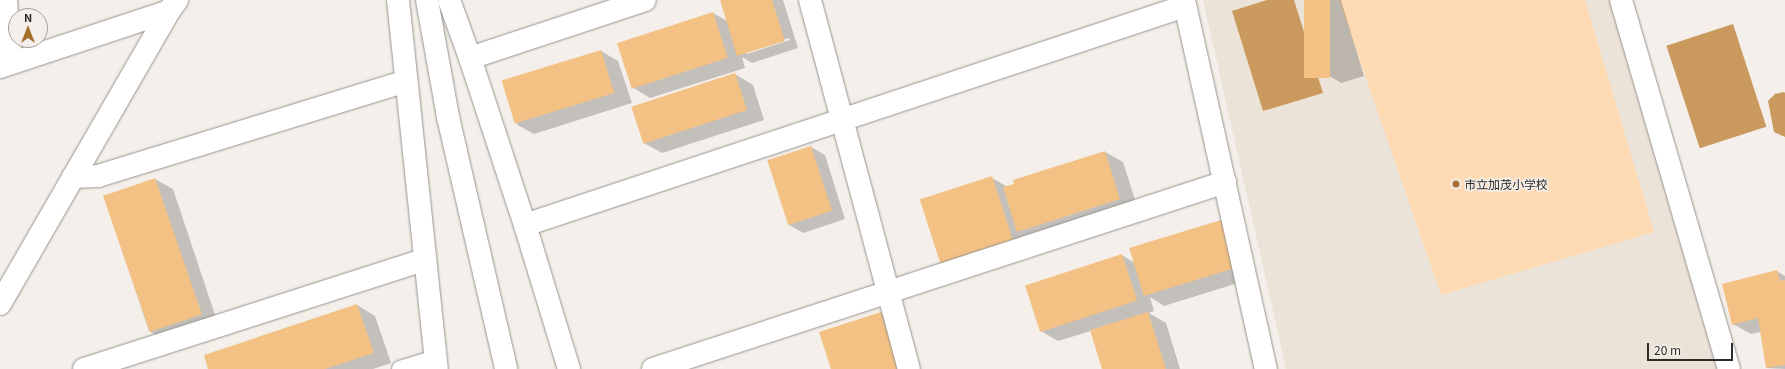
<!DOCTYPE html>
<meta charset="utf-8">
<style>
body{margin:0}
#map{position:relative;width:1785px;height:369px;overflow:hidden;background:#f4efea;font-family:Georgia,"Noto Sans JP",serif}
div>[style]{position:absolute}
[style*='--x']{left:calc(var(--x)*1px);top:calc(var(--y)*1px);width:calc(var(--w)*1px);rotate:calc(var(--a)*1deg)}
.built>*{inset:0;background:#ece3d8}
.green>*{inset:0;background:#fedbb4}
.water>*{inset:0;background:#ca995d;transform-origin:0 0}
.shadow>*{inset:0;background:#0003}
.building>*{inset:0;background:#f4c184;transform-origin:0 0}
.roads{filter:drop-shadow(0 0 1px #97938e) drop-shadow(0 0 1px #97938e)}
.service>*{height:16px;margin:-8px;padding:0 8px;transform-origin:8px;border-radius:8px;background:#fff}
.minor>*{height:22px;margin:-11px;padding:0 11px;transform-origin:11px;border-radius:11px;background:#fff}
.tertiary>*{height:22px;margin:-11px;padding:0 11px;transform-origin:11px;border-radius:11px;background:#fff}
.secondary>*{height:22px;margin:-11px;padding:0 11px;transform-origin:11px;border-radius:11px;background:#fff}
.dots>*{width:11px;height:11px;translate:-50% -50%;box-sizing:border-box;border:2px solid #f4efea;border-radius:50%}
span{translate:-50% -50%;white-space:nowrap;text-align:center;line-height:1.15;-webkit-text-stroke:3px #f4efea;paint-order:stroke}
.poi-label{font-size:12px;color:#2d2c2a}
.left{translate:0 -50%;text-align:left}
.north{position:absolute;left:8px;top:8px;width:40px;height:40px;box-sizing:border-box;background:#f4efea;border:1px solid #a4a19d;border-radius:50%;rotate:0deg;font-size:11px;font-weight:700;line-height:16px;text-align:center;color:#2d2c2a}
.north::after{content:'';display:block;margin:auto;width:14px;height:18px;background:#a47028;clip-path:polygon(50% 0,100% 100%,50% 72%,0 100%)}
.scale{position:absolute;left:1647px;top:343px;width:86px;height:18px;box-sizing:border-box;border:2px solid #2d2c2a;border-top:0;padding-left:5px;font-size:12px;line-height:14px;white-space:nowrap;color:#2d2c2a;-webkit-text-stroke:3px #f4efea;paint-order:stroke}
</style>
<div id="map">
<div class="built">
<i style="clip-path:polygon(1203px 0,1612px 0,1722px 369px,1286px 369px)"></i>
</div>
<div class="green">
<i style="clip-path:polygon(1339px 0,1585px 0,1654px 232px,1441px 295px)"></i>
</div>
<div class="water">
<i style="clip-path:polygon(1267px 0,1294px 0,1323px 93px,1263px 111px,1232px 11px)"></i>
<i style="left:1733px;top:24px;width:108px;height:70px;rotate:72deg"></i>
<i style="clip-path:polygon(1784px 92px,1785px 93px,1785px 137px,1774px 132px,1768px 101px,1775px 94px)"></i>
</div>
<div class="shadow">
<i style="clip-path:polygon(evenodd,721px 0,783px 0,798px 48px,752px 63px,742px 57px,745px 68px,650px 98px,632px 87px,713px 13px,727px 21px,721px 0,789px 38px,790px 40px,747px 54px,747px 52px,789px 38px)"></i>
<i style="clip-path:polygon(1305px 0,1341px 0,1364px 76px,1341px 83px,1328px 75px)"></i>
<i style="clip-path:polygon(601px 51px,618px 61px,632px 103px,534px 134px,516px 124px)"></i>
<i style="clip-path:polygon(735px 74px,753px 85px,764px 120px,662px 153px,644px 143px)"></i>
<i style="clip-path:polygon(811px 147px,825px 155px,845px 219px,803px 233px,789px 225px)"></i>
<i style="clip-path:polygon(1105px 152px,1123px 162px,1138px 209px,1035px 241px,1025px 235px,1030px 252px,959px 274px,992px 178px,1008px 187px)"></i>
<i style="clip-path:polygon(155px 179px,173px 189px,218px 324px,167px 341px,149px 331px,104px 196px)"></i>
<i style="clip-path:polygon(1221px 221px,1239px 231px,1254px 278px,1164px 306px,1150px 297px,1154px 311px,1149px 313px,1166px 323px,1180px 369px,1103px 369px,1091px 331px,1058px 341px,1041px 331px,1122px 255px,1136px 264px)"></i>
<i style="clip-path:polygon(1777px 271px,1785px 276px,1785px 369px,1767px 368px,1761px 332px,1751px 334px,1733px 324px)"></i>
<i style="clip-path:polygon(357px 305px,375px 316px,391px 363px,373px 369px,209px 369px)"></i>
<i style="clip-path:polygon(881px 313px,899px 324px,913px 369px,832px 369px)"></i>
</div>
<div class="building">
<i style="clip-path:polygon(720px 0,772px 0,785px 41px,737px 56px)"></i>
<i style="left:1304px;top:0;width:26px;height:78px"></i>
<i style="left:713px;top:12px;width:48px;height:101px;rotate:72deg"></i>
<i style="left:601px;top:50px;width:45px;height:104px;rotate:73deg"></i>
<i style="left:735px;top:73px;width:39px;height:109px;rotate:72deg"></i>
<i style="left:811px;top:146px;width:68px;height:46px;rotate:72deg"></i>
<i style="clip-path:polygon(1105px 151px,1120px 199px,1017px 232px,1003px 187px,1014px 184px,1013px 180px)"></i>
<i style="left:992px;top:176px;width:69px;height:76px;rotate:72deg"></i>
<i style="left:155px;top:178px;width:144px;height:55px;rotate:71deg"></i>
<i style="left:1221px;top:220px;width:50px;height:96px;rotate:73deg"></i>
<i style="left:1122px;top:254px;width:49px;height:102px;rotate:72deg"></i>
<i style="clip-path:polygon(1777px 270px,1780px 281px,1785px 280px,1785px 365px,1766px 368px,1758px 318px,1732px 325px,1722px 284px)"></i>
<i style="clip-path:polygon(357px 304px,374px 353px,325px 369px,208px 369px,204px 355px)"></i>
<i style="clip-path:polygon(881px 312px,899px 369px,831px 369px,819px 332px)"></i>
<i style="clip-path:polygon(1148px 312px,1166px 369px,1102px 369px,1090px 330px)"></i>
</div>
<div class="roads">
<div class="service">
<i style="--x:400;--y:369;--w:37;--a:-17"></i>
</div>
<div class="minor">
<i style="--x:398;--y:0;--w:371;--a:84"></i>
<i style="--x:449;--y:0;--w:62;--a:70.1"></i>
<i style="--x:470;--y:58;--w:184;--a:-18.3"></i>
<i style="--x:810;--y:0;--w:382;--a:75"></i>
<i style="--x:1184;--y:0;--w:378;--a:77.5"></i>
<i style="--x:1621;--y:0;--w:384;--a:73.7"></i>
<i style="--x:0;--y:1;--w:6;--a:-9"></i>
<i style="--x:6;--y:0;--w:63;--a:85.5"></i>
<i style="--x:470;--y:58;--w:176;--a:71.8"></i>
<i style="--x:525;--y:225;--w:151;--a:73"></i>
<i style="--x:73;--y:177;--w:25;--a:-2"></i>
<i style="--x:98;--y:176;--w:322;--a:-17.1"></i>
<i style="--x:525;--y:225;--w:695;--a:-18.36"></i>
<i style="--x:0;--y:304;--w:338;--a:-60"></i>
<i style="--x:84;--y:369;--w:357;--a:-17.8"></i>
<i style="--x:653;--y:369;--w:602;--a:-18.1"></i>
</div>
<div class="tertiary">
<i style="--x:427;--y:0;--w:119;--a:79.8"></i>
<i style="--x:448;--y:117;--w:259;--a:77"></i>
</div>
<div class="secondary">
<i style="--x:0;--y:67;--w:178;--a:-18.3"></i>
<i style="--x:169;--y:11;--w:14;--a:-54"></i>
</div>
</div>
<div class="dots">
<i style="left:1456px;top:184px;background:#a47028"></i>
</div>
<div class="poi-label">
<span class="left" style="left:1464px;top:184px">市立加茂小学校</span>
</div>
<div class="north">N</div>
<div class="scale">20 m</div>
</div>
